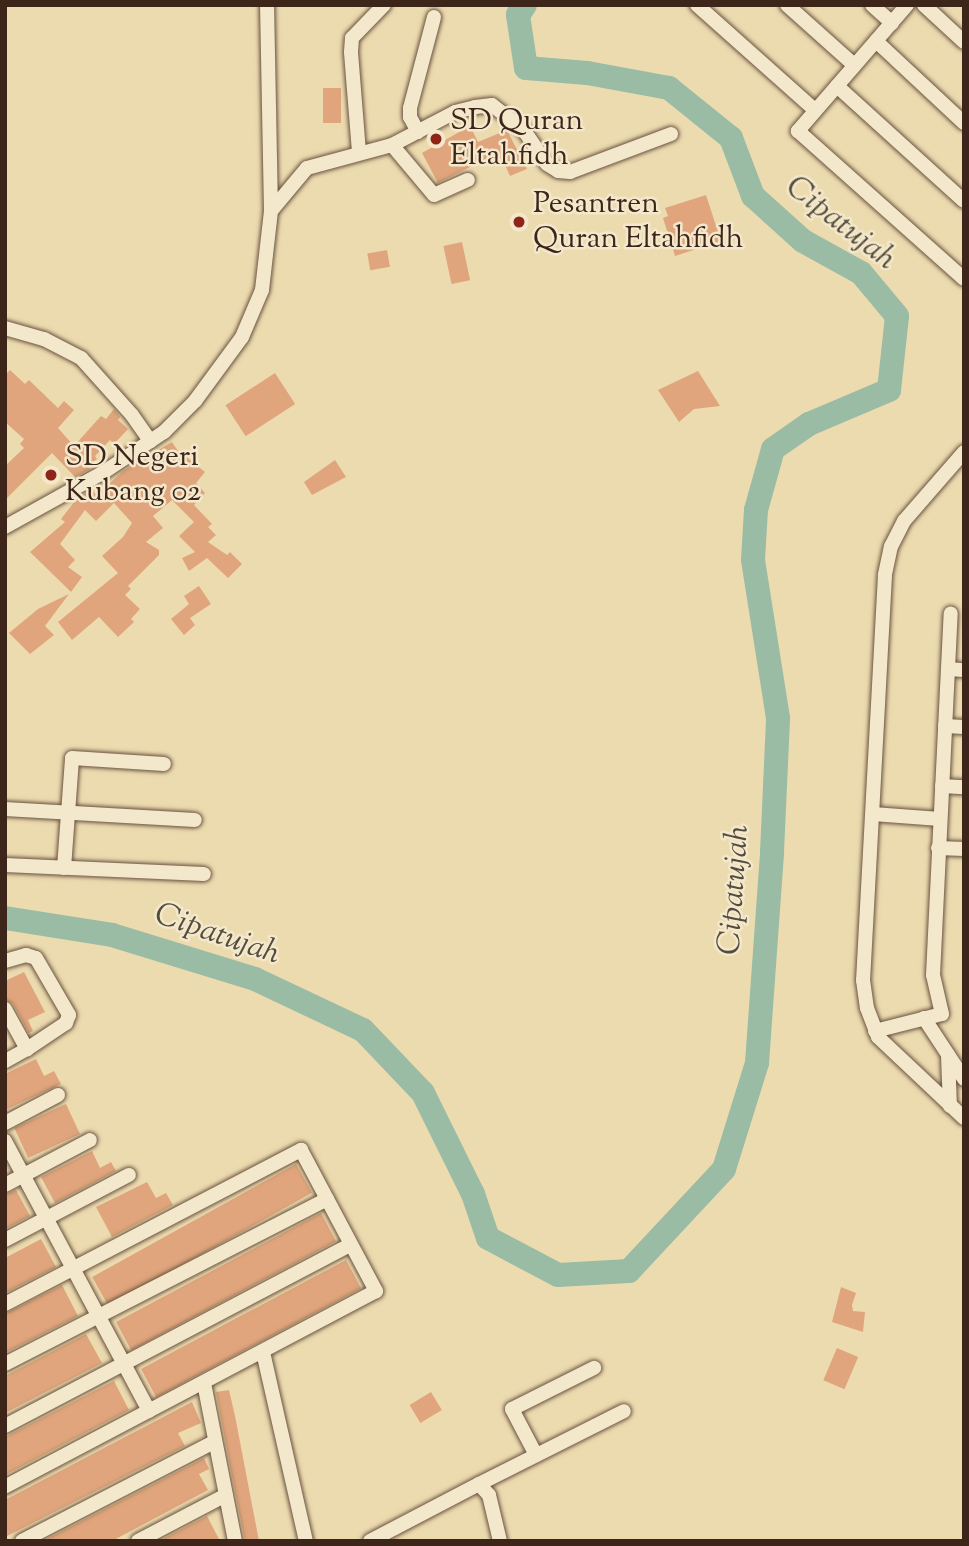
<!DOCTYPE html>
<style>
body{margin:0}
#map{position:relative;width:969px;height:1546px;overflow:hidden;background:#eddbb0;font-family:"Sorts Mill Goudy",serif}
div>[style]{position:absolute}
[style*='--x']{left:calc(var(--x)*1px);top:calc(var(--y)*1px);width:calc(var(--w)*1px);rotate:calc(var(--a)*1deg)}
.river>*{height:24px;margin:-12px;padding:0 12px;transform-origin:12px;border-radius:12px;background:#9abca5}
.building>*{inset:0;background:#e0a57c;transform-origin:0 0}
.roads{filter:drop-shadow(0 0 2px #69533f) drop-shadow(0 0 2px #69533f)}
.minor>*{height:14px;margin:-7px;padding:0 7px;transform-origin:7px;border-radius:7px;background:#f3e8cc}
.dots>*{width:19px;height:19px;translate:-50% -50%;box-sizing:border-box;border:4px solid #f3e8cc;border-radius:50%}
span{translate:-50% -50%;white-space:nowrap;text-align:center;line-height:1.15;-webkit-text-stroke:5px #f3e8cc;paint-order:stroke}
.poi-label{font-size:30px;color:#3d2619}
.left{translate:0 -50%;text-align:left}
.water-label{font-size:32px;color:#544c3c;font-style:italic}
.frame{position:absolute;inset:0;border:7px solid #3d2619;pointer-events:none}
</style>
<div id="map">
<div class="river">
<i style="--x:5;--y:918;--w:108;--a:9"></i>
<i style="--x:112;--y:935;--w:150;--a:17.1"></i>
<i style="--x:255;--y:979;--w:119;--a:25.3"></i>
<i style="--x:363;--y:1030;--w:87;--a:46.4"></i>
<i style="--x:423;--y:1093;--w:113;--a:63.7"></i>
<i style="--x:473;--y:1194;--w:46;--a:71.2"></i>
<i style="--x:488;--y:1238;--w:79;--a:27.9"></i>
<i style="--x:558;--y:1275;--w:71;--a:-3.2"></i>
<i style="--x:629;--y:1271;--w:139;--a:-47"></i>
<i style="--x:724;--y:1169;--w:111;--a:-72.7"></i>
<i style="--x:757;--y:1063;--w:212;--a:-85.9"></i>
<i style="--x:772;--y:852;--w:134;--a:-87.4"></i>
<i style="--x:778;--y:718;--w:160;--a:-99"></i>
<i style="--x:753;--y:560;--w:50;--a:-86.6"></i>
<i style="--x:756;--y:510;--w:63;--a:-74.4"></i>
<i style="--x:773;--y:449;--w:44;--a:-34.8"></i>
<i style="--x:809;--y:424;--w:87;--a:-23"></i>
<i style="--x:889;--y:390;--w:74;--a:-83.8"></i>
<i style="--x:897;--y:316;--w:56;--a:-129.9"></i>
<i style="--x:861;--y:273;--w:66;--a:-151.1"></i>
<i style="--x:803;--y:241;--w:67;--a:-138"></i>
<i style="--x:753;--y:196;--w:62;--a:-110.8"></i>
<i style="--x:731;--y:138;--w:80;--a:-141.1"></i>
<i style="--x:669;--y:88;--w:83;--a:-169.6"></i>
<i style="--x:587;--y:73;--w:61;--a:-175.3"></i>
<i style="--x:526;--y:68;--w:54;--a:-98.6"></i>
<i style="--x:518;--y:15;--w:12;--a:-55"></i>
</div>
<div class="building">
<i style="left:323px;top:88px;width:18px;height:35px"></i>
<i style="clip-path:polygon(470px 126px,478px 142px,507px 130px,527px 169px,510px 176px,502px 158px,496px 161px,494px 155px,438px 183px,422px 153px)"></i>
<i style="clip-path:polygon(706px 195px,721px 241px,675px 256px,663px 218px,668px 216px,665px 208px)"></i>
<i style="left:462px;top:242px;width:39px;height:19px;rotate:78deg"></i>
<i style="left:387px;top:250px;width:17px;height:20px;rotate:80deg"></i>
<i style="clip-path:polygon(10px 370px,25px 384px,29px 380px,58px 408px,64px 401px,74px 410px,58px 428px,74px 446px,101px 416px,106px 419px,114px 409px,120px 417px,118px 420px,128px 429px,114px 444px,110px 440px,95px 456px,97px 459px,87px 466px,90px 469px,75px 477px,52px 453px,5px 500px,5px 466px,24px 448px,20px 444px,24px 439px,5px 422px,5px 375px)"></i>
<i style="clip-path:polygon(698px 371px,720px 406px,694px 409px,679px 422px,658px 390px)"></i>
<i style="left:275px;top:373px;width:37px;height:59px;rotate:57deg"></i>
<i style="clip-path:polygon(172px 442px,182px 457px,184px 455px,205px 472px,196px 483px,205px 493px,194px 505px,212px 524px,208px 527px,216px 535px,208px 542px,227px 555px,230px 552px,242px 564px,228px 578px,207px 558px,189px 571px,182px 558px,195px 552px,179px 536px,194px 522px,172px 500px,153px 516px,163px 528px,146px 542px,159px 550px,159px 555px,128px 586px,131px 589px,125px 595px,140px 609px,131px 619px,134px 622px,118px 637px,99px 617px,72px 640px,58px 622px,118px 573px,102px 556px,123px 537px,132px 523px,114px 503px,96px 521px,85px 510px,60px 544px,75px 560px,68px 567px,82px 577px,71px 592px,30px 552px,65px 522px,61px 519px,78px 497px,92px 490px,97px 495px,123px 471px)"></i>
<i style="clip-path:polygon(335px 460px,346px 477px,312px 495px,304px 482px)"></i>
<i style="clip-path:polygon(199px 586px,211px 604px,190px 618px,195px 625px,184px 635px,171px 619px,189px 604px,184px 596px)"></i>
<i style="clip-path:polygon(69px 594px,45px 626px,54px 635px,30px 654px,9px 633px,38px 609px)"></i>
<i style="clip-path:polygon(24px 972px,45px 1012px,28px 1020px,33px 1031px,29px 1033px,13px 1004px,5px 999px,5px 981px)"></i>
<i style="clip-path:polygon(36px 1059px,44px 1076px,54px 1071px,61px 1084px,5px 1110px,5px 1074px)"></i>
<i style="left:66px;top:1104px;width:33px;height:57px;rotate:65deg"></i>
<i style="clip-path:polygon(92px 1151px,100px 1168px,111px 1162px,116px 1171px,55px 1203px,41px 1177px)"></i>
<i style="left:296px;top:1164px;width:33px;height:233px;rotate:61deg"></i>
<i style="clip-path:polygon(147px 1182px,156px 1198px,166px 1193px,173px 1205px,112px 1237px,96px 1207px)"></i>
<i style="clip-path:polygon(16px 1190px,30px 1216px,5px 1229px,5px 1195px)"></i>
<i style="left:321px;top:1213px;width:32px;height:232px;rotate:62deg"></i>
<i style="clip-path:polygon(41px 1239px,56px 1267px,5px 1293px,5px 1258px)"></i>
<i style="left:346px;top:1260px;width:32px;height:232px;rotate:62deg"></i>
<i style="clip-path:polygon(62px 1285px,78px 1316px,5px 1353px,5px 1314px)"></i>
<i style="clip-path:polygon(841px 1287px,856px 1293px,852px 1305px,853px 1311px,865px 1312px,863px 1332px,832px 1322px)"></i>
<i style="clip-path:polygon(86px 1334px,102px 1363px,5px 1413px,5px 1376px)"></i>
<i style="left:837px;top:1348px;width:23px;height:35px;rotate:23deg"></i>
<i style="clip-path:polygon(114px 1381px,129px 1410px,5px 1475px,5px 1437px)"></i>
<i style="clip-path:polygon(229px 1390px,235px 1416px,259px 1541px,245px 1541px,232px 1476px,216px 1392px)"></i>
<i style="left:431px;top:1392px;width:21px;height:25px;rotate:59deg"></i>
<i style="clip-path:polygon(192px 1402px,201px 1423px,178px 1433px,185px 1446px,5px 1537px,5px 1500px)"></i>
<i style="clip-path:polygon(204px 1458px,209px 1469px,199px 1474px,208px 1490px,112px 1541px,43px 1541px)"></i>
<i style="clip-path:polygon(207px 1516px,220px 1541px,159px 1541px)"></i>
</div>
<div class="roads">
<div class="minor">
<i style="--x:697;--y:5;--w:158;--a:41.7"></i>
<i style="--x:787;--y:5;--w:90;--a:41.8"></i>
<i style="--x:872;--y:5;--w:27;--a:42"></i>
<i style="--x:907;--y:5;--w:167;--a:130.9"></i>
<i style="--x:798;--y:131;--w:222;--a:41.7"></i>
<i style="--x:924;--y:5;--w:54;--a:42.8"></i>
<i style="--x:876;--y:41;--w:120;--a:43"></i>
<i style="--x:837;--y:86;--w:171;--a:42.2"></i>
<i style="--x:418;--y:132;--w:17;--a:-118"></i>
<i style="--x:410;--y:117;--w:9;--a:-90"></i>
<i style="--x:410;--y:108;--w:94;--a:-75.2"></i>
<i style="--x:392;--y:145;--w:65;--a:50"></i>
<i style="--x:434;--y:195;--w:37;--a:-24"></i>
<i style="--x:359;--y:152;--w:100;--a:-94.6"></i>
<i style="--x:351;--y:52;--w:14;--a:-86"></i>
<i style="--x:352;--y:38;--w:46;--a:-45.9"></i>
<i style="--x:271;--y:211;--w:56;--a:-50.1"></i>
<i style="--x:307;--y:168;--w:88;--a:-15.1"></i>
<i style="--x:392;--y:145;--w:71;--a:-27.6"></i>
<i style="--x:455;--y:112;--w:21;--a:-14"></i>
<i style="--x:475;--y:107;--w:17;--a:-7"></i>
<i style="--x:492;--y:105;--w:39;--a:38"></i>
<i style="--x:523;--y:129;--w:42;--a:55.6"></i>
<i style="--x:547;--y:164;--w:13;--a:32"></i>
<i style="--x:558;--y:171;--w:12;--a:5"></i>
<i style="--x:570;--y:172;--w:108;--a:-20.6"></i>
<i style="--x:5;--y:328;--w:41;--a:15.8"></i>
<i style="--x:44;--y:339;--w:42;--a:27.2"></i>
<i style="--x:81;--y:358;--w:76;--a:48.2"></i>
<i style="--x:132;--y:415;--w:32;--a:55"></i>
<i style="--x:964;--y:452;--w:91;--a:131"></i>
<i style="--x:904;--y:521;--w:28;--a:117"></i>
<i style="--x:891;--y:546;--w:30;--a:102"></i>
<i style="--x:885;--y:575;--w:406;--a:93.1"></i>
<i style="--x:863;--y:980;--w:28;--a:82"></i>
<i style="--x:867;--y:1008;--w:31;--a:69"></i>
<i style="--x:878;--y:1037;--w:118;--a:43.3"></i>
<i style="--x:5;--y:527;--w:113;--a:-29.1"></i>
<i style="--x:104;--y:472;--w:72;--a:-33.7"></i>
<i style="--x:164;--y:432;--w:44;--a:-45"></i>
<i style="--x:195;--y:401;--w:79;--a:-53.7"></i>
<i style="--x:242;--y:337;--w:51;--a:-66.9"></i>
<i style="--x:262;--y:290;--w:80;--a:-83.5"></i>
<i style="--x:271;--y:211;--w:206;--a:-91.1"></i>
<i style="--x:948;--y:669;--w:16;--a:4"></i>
<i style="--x:945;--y:726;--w:19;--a:3"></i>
<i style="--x:942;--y:786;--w:22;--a:3"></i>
<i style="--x:5;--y:809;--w:190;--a:3.3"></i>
<i style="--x:873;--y:814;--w:67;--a:4.3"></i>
<i style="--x:938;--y:848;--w:26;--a:2"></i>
<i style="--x:5;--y:865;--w:199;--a:2.6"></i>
<i style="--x:64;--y:868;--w:110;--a:-85.8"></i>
<i style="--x:72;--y:758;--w:92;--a:3.7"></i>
<i style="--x:5;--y:961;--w:22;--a:-16"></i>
<i style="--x:26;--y:955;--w:10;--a:17"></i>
<i style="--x:36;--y:958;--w:66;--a:59.9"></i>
<i style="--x:69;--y:1015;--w:9;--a:111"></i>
<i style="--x:66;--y:1023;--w:47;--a:146.3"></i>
<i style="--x:5;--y:1009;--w:46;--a:61.2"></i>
<i style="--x:27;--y:1049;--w:25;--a:151"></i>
<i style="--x:924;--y:1018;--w:73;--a:56.7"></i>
<i style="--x:875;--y:1031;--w:69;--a:-14.2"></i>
<i style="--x:942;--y:1014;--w:40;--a:-103"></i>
<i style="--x:933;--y:975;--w:362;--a:-87.2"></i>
<i style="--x:948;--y:1055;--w:51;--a:87.8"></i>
<i style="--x:5;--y:1123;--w:60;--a:-27.8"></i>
<i style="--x:5;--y:1141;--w:306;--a:61.9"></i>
<i style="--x:5;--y:1185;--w:96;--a:-27.9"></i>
<i style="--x:5;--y:1240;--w:140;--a:-27.7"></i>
<i style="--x:5;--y:1304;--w:334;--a:-27.5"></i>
<i style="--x:301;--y:1150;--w:160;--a:62"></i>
<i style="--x:376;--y:1291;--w:420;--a:152.2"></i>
<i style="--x:263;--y:1352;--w:194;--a:77.2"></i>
<i style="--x:5;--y:1364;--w:362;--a:-27.1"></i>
<i style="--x:204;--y:1383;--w:161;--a:78.9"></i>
<i style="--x:5;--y:1426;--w:390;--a:-27.7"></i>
<i style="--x:536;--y:1455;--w:52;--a:-117.6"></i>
<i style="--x:512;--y:1409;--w:92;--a:-26.6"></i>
<i style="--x:479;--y:1484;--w:162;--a:-26.7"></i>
<i style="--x:22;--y:1541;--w:216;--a:-27.3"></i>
<i style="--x:138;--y:1541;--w:99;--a:-27.6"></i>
<i style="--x:370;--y:1541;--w:123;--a:-27.6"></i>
<i style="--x:479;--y:1484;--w:15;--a:48"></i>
<i style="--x:489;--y:1495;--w:47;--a:76.6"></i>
</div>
</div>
<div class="dots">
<i style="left:436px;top:139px;background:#8f2418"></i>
<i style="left:519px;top:222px;background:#8f2418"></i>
<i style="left:51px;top:475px;background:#8f2418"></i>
</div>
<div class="poi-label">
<span class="left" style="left:450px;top:139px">SD Quran<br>Eltahfidh</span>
<span class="left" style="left:533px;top:222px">Pesantren<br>Quran Eltahfidh</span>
<span class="left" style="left:65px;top:475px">SD Negeri<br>Kubang 02</span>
</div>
<div class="water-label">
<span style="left:840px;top:224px;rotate:38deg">Cipatujah</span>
<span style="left:735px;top:890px;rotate:-86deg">Cipatujah</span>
<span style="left:217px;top:935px;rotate:19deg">Cipatujah</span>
</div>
<div class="frame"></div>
</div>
